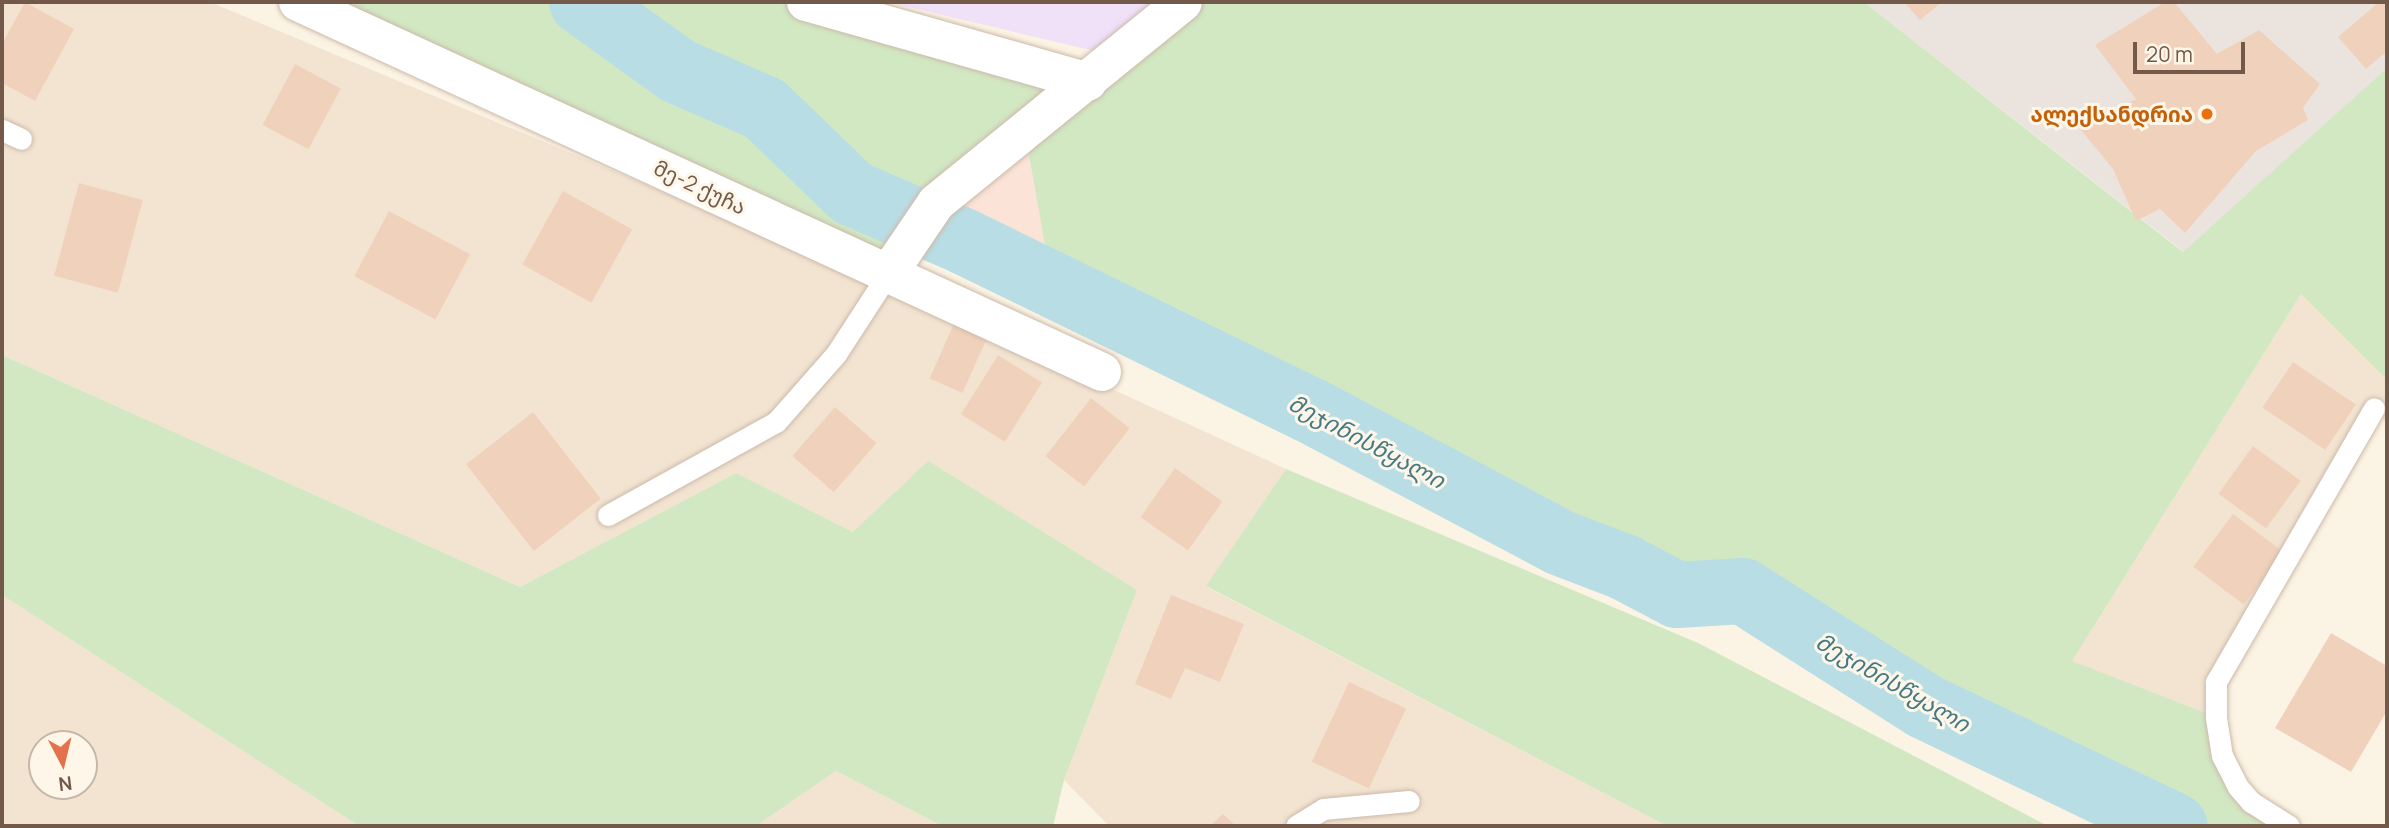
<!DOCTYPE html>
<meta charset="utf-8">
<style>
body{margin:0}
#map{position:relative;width:2389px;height:828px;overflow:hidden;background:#fbf3e3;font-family:Manrope,"Noto Sans Georgian",sans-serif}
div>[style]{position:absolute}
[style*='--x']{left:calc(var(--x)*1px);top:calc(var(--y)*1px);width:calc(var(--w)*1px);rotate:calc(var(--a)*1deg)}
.residential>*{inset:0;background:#f3e4d2}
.commercial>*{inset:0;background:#fbe3d7}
.industrial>*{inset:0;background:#ebe4de}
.education>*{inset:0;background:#f0e0f8}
.green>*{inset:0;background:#d1e8c3}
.river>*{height:66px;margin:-33px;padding:0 33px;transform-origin:33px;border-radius:33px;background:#b9dde4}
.building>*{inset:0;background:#f0d2bc;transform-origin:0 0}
.roads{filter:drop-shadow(0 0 2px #ccbaaa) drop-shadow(0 0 2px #ccbaaa)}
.lane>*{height:21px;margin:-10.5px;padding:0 10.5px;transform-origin:10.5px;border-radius:10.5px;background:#fff}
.street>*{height:38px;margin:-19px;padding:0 19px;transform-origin:19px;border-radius:19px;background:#fff}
.dots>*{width:19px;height:19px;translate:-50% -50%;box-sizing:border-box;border:4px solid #fef7e9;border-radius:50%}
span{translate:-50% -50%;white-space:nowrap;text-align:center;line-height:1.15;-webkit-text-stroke:6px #fef7e9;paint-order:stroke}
.food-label{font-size:21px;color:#c56008;font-weight:700}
.right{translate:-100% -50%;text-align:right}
.street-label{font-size:21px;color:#73594a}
.water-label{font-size:23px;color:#457a85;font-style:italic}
.frame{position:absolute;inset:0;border:4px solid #73594a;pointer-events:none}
.north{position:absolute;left:28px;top:730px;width:70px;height:70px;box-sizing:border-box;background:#fef7e9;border:2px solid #c6b8a9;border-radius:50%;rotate:173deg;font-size:19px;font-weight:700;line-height:28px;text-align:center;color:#73594a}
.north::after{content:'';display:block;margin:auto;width:24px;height:32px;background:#e2714c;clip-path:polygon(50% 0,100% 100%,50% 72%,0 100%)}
.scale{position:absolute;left:2133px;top:42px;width:112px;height:32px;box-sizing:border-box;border:4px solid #73594a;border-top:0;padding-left:9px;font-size:21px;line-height:24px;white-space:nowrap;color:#73594a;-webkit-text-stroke:5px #fef7e9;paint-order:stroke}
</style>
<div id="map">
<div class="residential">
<i style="clip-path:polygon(2px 2px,210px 2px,881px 283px,1286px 469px,1207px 587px,1667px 826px,1109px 826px,1064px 780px,1137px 590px,853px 532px,736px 473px,520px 587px,2px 355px)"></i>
<i style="clip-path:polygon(2301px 294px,2387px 380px,2387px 424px,2374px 408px,2216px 681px,2216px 717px,2071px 662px)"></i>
<i style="clip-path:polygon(evenodd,2px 595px,359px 826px,2px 826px,2px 595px,42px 744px,84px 744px,84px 786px,42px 786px,42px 744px)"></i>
<i style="clip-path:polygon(836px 771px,942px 826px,756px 826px)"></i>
</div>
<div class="commercial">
<i style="clip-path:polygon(1025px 132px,1052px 284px,963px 241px,936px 203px)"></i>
</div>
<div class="industrial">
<i style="clip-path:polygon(1864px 2px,2387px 2px,2387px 68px,2184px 252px)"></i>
</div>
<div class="education">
<i style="clip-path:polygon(887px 2px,1153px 2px,1095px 51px)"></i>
</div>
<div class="green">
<i style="clip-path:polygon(298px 2px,806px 2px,1088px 82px,1183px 2px,1864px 2px,2183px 252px,2387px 68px,2387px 380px,2301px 294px,2072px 661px,2216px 717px,2238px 787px,2289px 826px,2175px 826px,1924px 706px,1744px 591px,1677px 595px,1624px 567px,1561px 543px,1308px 409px,1052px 284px,1025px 133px,899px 259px)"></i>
<i style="clip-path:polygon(2px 355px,520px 587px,736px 473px,853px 532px,928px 461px,1137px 590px,1064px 780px,1053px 826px,942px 826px,836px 771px,756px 826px,359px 826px,2px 595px)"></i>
<i style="clip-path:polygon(1286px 469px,1698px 643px,2048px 826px,1667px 826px,1206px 586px)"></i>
</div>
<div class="river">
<i style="--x:582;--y:2;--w:118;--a:35.7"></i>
<i style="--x:678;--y:71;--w:95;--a:23.6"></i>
<i style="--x:765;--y:109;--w:121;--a:44"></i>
<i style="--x:852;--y:193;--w:121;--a:23.4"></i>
<i style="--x:963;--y:241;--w:384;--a:26"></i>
<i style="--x:1308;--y:409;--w:286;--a:27.9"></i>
<i style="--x:1561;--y:543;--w:67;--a:20.9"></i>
<i style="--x:1624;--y:567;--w:60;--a:27.8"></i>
<i style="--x:1677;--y:595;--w:66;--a:-3.5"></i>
<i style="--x:1743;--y:591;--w:214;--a:32.4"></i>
<i style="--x:1924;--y:706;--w:278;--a:25.6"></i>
</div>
<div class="building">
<i style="clip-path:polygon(25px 2px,74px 29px,35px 101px,2px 83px,2px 44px)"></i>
<i style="clip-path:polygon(1904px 2px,1942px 2px,1920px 20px)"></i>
<i style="clip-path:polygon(2165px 2px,2174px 2px,2217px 54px,2259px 30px,2320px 84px,2303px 108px,2308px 120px,2256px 151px,2185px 233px,2160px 209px,2136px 221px,2113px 169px,2080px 129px,2136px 99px,2095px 45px)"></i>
<i style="clip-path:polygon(2379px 2px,2387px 2px,2387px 51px,2366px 69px,2338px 37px)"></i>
<i style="left:295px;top:64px;width:52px;height:69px;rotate:28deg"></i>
<i style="left:79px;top:183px;width:66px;height:96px;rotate:15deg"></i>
<i style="left:563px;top:191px;width:79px;height:84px;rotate:29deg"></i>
<i style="left:389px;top:211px;width:92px;height:74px;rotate:28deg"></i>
<i style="left:956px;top:319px;width:36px;height:65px;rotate:24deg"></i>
<i style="left:998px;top:355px;width:52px;height:70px;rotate:32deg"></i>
<i style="left:2293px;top:362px;width:76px;height:55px;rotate:34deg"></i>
<i style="left:1091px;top:398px;width:49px;height:74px;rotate:38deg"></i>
<i style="left:835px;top:407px;width:55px;height:65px;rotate:41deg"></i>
<i style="left:533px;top:412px;width:110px;height:85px;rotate:52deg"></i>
<i style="left:2253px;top:446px;width:59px;height:59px;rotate:36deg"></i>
<i style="left:1175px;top:468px;width:58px;height:60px;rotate:35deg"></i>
<i style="left:2233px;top:514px;width:63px;height:66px;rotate:37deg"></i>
<i style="clip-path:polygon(1171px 595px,1244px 624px,1220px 682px,1185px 668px,1171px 699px,1135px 684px)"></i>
<i style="clip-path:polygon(2331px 633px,2387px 666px,2387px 711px,2351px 772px,2275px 728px)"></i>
<i style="left:1349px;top:682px;width:63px;height:88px;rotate:25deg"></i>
<i style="clip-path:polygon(1223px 814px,1236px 826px,1210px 826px)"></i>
</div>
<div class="roads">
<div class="lane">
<i style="--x:2;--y:130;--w:21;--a:25"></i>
<i style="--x:608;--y:515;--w:192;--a:-29"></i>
<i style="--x:776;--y:422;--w:91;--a:-48.6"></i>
<i style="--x:836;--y:354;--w:95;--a:-57"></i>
<i style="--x:1296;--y:826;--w:32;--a:-32"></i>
<i style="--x:1323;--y:809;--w:86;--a:-5.3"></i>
<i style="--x:2289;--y:826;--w:45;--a:-147.7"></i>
<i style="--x:2251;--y:802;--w:20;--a:-131"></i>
<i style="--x:2238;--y:787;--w:35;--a:-117"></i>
<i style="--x:2222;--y:756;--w:39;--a:-99"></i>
<i style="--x:2216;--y:717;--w:35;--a:-90"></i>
<i style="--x:2216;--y:682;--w:316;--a:-60"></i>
</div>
<div class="street">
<i style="--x:298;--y:2;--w:885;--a:24.71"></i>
<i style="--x:806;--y:2;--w:293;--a:15.8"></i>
<i style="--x:888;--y:274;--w:86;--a:-55.9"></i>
<i style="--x:936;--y:203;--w:318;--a:-39.1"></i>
</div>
</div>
<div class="dots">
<i style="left:2207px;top:114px;background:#e8710a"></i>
</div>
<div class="food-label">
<span class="right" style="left:2193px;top:114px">ალექსანდრია</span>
</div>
<div class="street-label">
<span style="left:700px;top:187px;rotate:25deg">მე-2 ქუჩა</span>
</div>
<div class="water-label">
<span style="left:1367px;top:441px;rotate:28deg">მეჯინისწყალი</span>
<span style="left:1893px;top:682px;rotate:30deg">მეჯინისწყალი</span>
</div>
<div class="frame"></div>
<div class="north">N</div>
<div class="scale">20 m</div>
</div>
